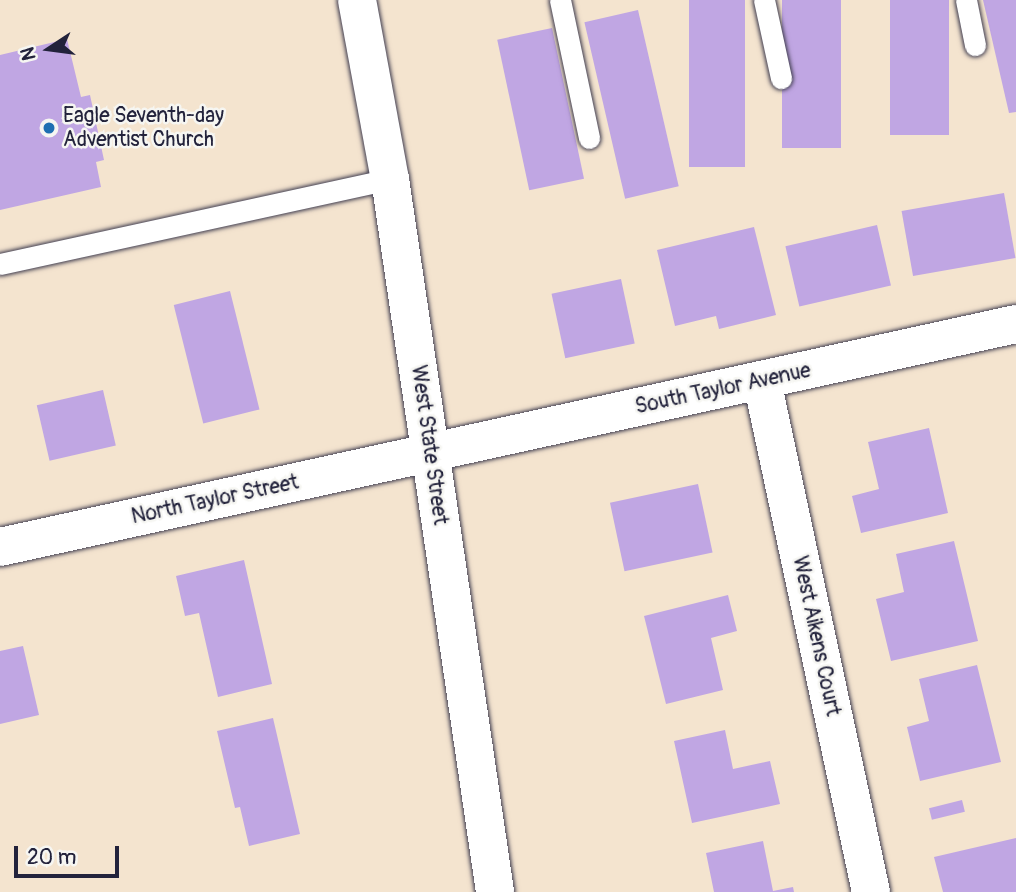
<!DOCTYPE html>
<style>
body{margin:0}
#map{position:relative;width:1016px;height:892px;overflow:hidden;background:#f4e4cf;font-family:Pangolin,sans-serif}
div>[style]{position:absolute}
[style*='--x']{left:calc(var(--x)*1px);top:calc(var(--y)*1px);width:calc(var(--w)*1px);rotate:calc(var(--a)*1deg)}
.building>*{inset:0;background:#c0a6e3;transform-origin:0 0}
.roads{filter:drop-shadow(0 0 2px #423f51) drop-shadow(0 0 2px #423f51)}
.lane>*{height:21px;margin:-10.5px;padding:0 10.5px;transform-origin:10.5px;border-radius:10.5px;background:#fff}
.street>*{height:38px;margin:-19px;padding:0 19px;transform-origin:19px;border-radius:19px;background:#fff}
.secondary>*{height:38px;margin:-19px;padding:0 19px;transform-origin:19px;border-radius:19px;background:#fff}
.dots>*{width:19px;height:19px;translate:-50% -50%;box-sizing:border-box;border:4px solid #f6f6f2;border-radius:50%}
span{translate:-50% -50%;white-space:nowrap;text-align:center;line-height:1.15;-webkit-text-stroke:5px #f6f6f2;paint-order:stroke}
.poi-label{font-size:21px;color:#22223b}
.left{translate:0 -50%;text-align:left}
.street-label{font-size:21px;color:#22223b}
.north{position:absolute;left:14px;top:14px;width:70px;height:70px;-webkit-text-stroke:5px #f6f6f2;paint-order:stroke;rotate:257deg;font-size:19px;font-weight:700;line-height:28px;text-align:center;color:#22223b}
.north::after{content:'';display:block;margin:auto;width:24px;height:32px;background:#22223b;clip-path:polygon(50% 0,100% 100%,50% 72%,0 100%)}
.scale{position:absolute;left:14px;top:846px;width:105px;height:32px;box-sizing:border-box;border:4px solid #22223b;border-top:0;padding-left:9px;font-size:21px;line-height:24px;white-space:nowrap;color:#22223b;-webkit-text-stroke:5px #f6f6f2;paint-order:stroke}
</style>
<div id="map">
<div class="building">
<i style="left:689px;top:0;width:56px;height:167px"></i>
<i style="left:782px;top:0;width:59px;height:148px"></i>
<i style="left:890px;top:0;width:59px;height:135px"></i>
<i style="clip-path:polygon(983px 0,1016px 0,1016px 112px,1009px 113px)"></i>
<i style="left:638px;top:10px;width:181px;height:55px;rotate:77deg"></i>
<i style="left:552px;top:28px;width:154px;height:56px;rotate:78deg"></i>
<i style="clip-path:polygon(67px 39px,81px 97px,90px 95px,104px 160px,96px 162px,101px 187px,0 210px,0 55px)"></i>
<i style="left:1004px;top:193px;width:66px;height:104px;rotate:80deg"></i>
<i style="left:877px;top:225px;width:62px;height:94px;rotate:77deg"></i>
<i style="clip-path:polygon(754px 227px,776px 315px,719px 329px,716px 316px,675px 326px,657px 250px)"></i>
<i style="left:621px;top:279px;width:66px;height:71px;rotate:78deg"></i>
<i style="left:230px;top:291px;width:122px;height:58px;rotate:76deg"></i>
<i style="left:103px;top:390px;width:57px;height:68px;rotate:77deg"></i>
<i style="clip-path:polygon(929px 428px,948px 513px,861px 533px,852px 496px,879px 489px,868px 442px)"></i>
<i style="left:698px;top:484px;width:70px;height:90px;rotate:78deg"></i>
<i style="clip-path:polygon(954px 541px,978px 641px,891px 661px,876px 599px,904px 592px,896px 554px)"></i>
<i style="clip-path:polygon(244px 560px,272px 684px,218px 697px,199px 613px,185px 616px,176px 576px)"></i>
<i style="clip-path:polygon(728px 595px,737px 631px,711px 638px,723px 690px,666px 704px,644px 616px)"></i>
<i style="clip-path:polygon(23px 646px,39px 715px,0 724px,0 651px)"></i>
<i style="clip-path:polygon(977px 665px,1001px 762px,920px 781px,907px 727px,929px 721px,919px 679px)"></i>
<i style="clip-path:polygon(273px 718px,300px 834px,249px 846px,240px 807px,235px 808px,217px 731px)"></i>
<i style="clip-path:polygon(725px 730px,733px 769px,770px 761px,780px 804px,692px 823px,674px 741px)"></i>
<i style="left:962px;top:800px;width:12px;height:34px;rotate:76deg"></i>
<i style="clip-path:polygon(1016px 838px,1016px 892px,943px 892px,934px 857px)"></i>
<i style="clip-path:polygon(763px 841px,773px 891px,793px 887px,794px 892px,714px 892px,706px 853px)"></i>
</div>
<div class="roads">
<div class="lane">
<i style="--x:560;--y:0;--w:141;--a:78.1"></i>
<i style="--x:764;--y:0;--w:80;--a:77.7"></i>
<i style="--x:966;--y:0;--w:46;--a:78.7"></i>
<i style="--x:0;--y:264;--w:399;--a:-12.3"></i>
</div>
<div class="street">
<i style="--x:762;--y:381;--w:522;--a:77.96"></i>
<i style="--x:0;--y:547;--w:1040;--a:-12.38"></i>
</div>
<div class="secondary">
<i style="--x:357;--y:0;--w:182;--a:79.6"></i>
<i style="--x:390;--y:179;--w:721;--a:81.62"></i>
</div>
</div>
<div class="dots">
<i style="left:49px;top:128px;background:#1f6fb2"></i>
</div>
<div class="poi-label">
<span class="left" style="left:63px;top:128px">Eagle Seventh-day<br>Adventist Church</span>
</div>
<div class="street-label">
<span style="left:723px;top:389px;rotate:-12deg">South Taylor Avenue</span>
<span style="left:429px;top:445px;rotate:82deg">West State Street</span>
<span style="left:215px;top:500px;rotate:-12deg">North Taylor Street</span>
<span style="left:816px;top:636px;rotate:78deg">West Aikens Court</span>
</div>
<div class="north">N</div>
<div class="scale">20 m</div>
</div>
